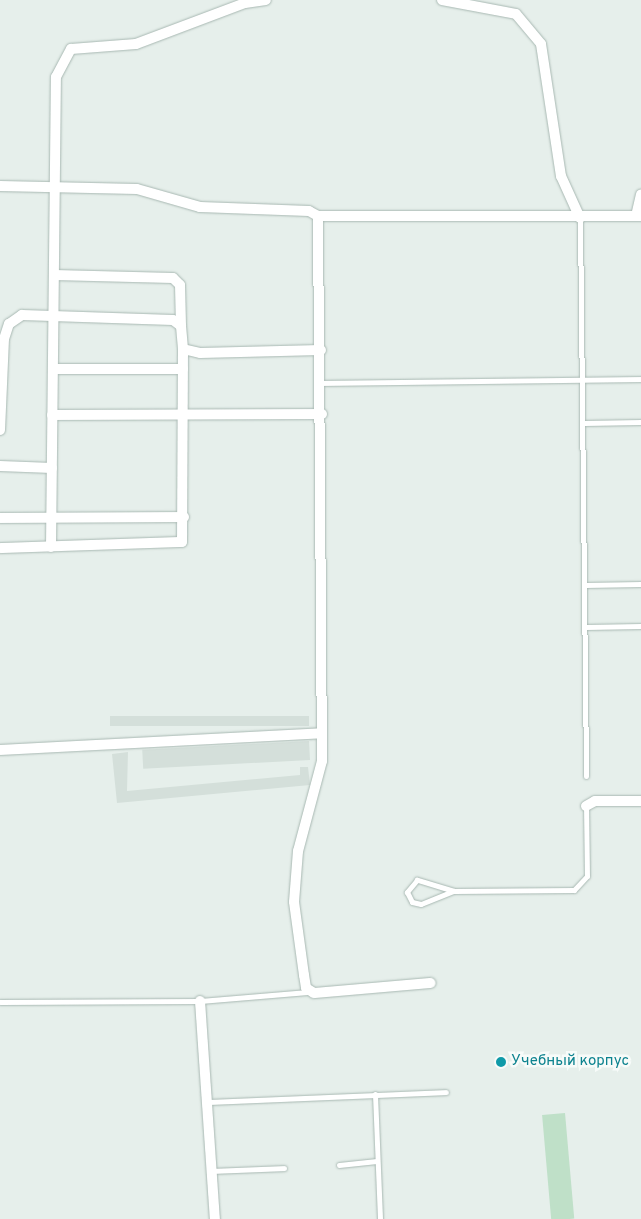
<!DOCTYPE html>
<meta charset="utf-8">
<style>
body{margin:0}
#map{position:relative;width:641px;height:1219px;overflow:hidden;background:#e6efeb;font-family:Overpass,sans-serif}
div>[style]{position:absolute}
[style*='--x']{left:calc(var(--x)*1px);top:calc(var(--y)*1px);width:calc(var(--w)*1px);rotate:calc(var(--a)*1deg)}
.built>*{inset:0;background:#d4dfda;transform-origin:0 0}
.green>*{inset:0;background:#bfe0c8;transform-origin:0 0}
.roads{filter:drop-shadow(0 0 1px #a8b8b2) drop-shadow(0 0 1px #a8b8b2)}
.lane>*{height:5px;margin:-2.5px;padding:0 2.5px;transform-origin:2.5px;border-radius:2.5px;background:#fff}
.street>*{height:10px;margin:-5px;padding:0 5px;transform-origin:5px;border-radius:5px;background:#fff}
.dots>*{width:14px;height:14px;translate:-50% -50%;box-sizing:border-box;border:2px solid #f7fbf9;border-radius:50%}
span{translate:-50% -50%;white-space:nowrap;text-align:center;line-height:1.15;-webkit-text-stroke:5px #f7fbf9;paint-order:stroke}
.culture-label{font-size:15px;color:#0d838f}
.left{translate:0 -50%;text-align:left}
</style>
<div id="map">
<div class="built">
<i style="left:309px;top:716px;width:10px;height:199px;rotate:90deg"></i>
<i style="left:309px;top:741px;width:19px;height:167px;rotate:87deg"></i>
<i style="clip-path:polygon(128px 752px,127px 791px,300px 775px,300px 767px,308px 767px,310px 785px,117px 803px,112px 754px)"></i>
</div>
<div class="green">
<i style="left:565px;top:1113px;width:106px;height:23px;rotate:85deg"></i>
</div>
<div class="roads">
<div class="lane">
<i style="--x:580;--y:218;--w:558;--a:89.38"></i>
<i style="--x:321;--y:383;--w:320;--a:-0.7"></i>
<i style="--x:584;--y:423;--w:57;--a:-1"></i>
<i style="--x:585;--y:585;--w:56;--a:-1"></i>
<i style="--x:586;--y:627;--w:55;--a:-1"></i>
<i style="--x:454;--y:891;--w:39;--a:-163"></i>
<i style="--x:417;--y:880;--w:16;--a:130"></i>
<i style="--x:407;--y:892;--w:11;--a:63"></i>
<i style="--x:412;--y:902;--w:9;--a:13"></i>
<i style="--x:421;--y:904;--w:35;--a:-22"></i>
<i style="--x:454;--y:891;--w:120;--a:-0.5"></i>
<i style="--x:574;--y:890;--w:19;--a:-47"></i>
<i style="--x:587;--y:876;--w:70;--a:-90.8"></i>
<i style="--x:0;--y:1002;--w:200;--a:-0.3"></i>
<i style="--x:200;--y:1001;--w:108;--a:-4.8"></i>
<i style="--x:375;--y:1094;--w:125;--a:87.7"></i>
<i style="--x:211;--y:1102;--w:235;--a:-2.4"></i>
<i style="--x:339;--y:1165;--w:38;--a:-6"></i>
<i style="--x:213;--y:1171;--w:71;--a:-2.4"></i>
</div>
<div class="street">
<i style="--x:442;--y:0;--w:75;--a:10.7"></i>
<i style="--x:516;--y:14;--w:39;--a:50"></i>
<i style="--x:541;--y:44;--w:134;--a:81.4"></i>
<i style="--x:561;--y:176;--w:46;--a:65.7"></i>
<i style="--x:0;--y:186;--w:137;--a:1.3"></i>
<i style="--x:137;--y:189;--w:66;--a:15.9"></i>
<i style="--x:200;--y:207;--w:109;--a:2.1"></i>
<i style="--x:309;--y:211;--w:10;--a:29"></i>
<i style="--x:318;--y:216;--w:323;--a:0"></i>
<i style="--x:318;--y:216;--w:545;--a:89.58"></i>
<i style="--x:322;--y:761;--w:93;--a:104.9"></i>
<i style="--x:298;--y:851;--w:51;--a:94.5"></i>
<i style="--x:294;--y:902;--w:74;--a:82.2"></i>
<i style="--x:304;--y:975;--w:13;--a:81"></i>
<i style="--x:306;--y:988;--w:9;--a:32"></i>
<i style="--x:314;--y:993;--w:117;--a:-4.9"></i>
<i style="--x:636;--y:216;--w:22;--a:-77"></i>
<i style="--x:54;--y:275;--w:119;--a:1.4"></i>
<i style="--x:173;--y:278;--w:10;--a:45"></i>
<i style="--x:180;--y:285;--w:41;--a:88.6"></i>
<i style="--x:53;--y:369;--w:130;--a:0"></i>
<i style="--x:52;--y:415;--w:270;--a:-0.2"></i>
<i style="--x:0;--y:430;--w:91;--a:-87.5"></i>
<i style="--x:4;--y:339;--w:16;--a:-72"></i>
<i style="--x:9;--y:324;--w:16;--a:-35"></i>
<i style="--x:22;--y:315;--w:151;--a:1.9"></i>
<i style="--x:173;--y:320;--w:10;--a:37"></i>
<i style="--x:181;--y:326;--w:23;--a:85"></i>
<i style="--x:183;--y:349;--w:17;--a:13"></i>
<i style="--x:200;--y:353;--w:121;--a:-1.4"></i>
<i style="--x:0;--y:466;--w:52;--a:2.2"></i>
<i style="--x:0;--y:518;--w:184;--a:-0.3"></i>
<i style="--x:51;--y:547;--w:470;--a:-89.4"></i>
<i style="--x:56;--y:77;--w:32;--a:-62"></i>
<i style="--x:71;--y:49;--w:65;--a:-4.4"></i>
<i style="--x:136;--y:44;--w:116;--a:-20.6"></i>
<i style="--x:245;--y:3;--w:21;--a:-8"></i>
<i style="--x:0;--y:548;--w:182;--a:-1.9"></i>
<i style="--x:182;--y:542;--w:193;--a:-89.7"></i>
<i style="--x:0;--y:750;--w:322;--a:-3"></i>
<i style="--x:586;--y:806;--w:10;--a:-29"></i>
<i style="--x:595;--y:801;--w:46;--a:0"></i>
<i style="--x:200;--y:1001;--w:219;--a:86.1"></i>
</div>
</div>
<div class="dots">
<i style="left:501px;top:1062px;background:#0f9aa8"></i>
</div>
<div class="culture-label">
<span class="left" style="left:511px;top:1062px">Учебный корпус</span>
</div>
</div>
